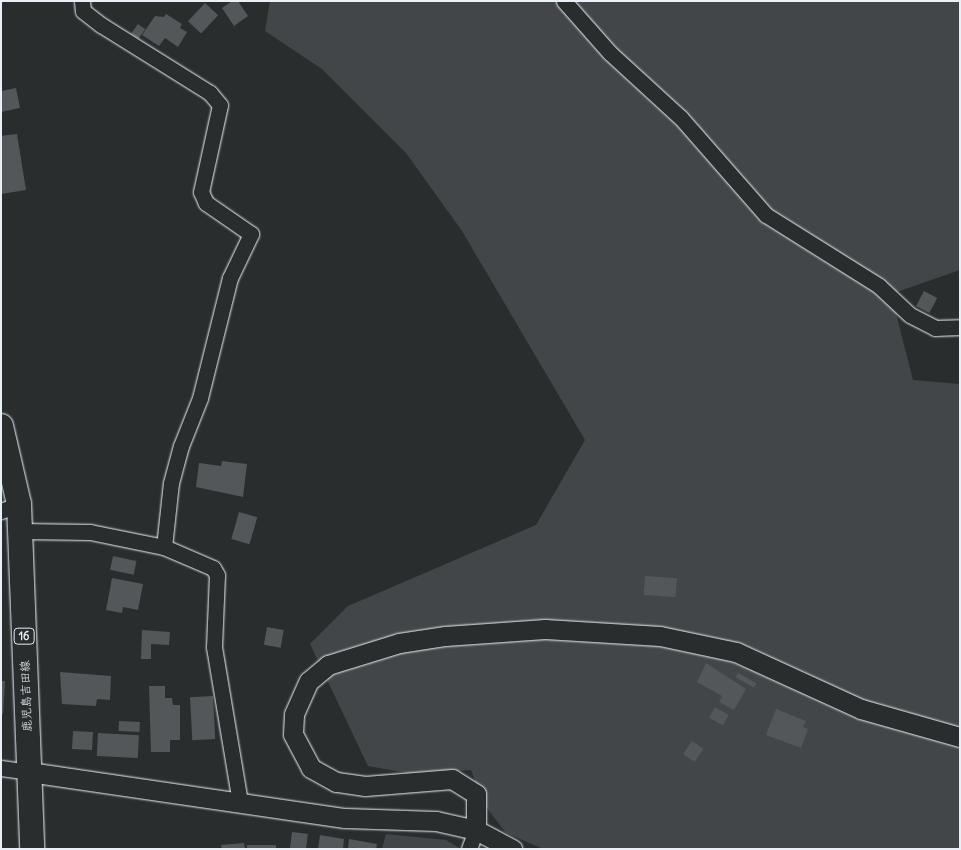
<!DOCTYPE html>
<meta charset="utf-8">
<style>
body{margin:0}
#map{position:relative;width:961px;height:850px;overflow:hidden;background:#2a2d2e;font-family:Delius,"Klee One",sans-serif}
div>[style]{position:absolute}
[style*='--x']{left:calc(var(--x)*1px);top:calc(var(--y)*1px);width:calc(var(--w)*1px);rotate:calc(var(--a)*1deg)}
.green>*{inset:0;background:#424648}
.building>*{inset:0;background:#535759;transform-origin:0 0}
.roads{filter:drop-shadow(0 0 1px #e8f1f8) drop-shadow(0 0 1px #e8f1f8)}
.minor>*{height:15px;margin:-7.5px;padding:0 7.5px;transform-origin:7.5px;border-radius:7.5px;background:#2a2d2e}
.tertiary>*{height:19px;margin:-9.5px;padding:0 9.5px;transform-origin:9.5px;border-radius:9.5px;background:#2a2d2e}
.primary>*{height:24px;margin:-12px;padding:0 12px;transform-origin:12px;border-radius:12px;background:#2a2d2e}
span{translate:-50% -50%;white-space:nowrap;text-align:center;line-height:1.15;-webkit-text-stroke:4px #2a2d2e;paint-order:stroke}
.shield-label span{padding:1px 4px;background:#2a2d2e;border:1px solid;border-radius:4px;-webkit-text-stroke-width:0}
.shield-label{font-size:11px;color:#e8f1f8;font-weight:700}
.street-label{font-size:12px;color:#e8f1f8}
.frame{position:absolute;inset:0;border:2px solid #e8f1f8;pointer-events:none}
</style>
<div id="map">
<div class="green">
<i style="clip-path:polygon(270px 1px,960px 1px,960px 270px,891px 294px,913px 380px,960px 384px,960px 849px,543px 849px,506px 833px,483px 803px,471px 770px,413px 774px,368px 766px,310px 644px,348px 606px,536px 525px,585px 440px,462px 231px,406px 153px,322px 69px,265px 31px)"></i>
<i style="clip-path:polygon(386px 834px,446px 840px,461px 849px,382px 849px)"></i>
</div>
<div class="building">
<i style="clip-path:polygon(232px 1px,238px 1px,248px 16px,234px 26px,222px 8px)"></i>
<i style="left:205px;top:3px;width:18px;height:25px;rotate:43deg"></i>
<i style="clip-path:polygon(166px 14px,182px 24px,180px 28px,187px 32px,178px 47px,165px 38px,159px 46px,142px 35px,155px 16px,164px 17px)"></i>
<i style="left:138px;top:24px;width:9px;height:12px;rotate:36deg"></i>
<i style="clip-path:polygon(16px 88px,20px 108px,1px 112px,1px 91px)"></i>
<i style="clip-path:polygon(17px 134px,26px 190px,1px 194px,1px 136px)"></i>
<i style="left:924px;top:291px;width:15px;height:17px;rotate:28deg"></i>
<i style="clip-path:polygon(222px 461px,247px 464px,243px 497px,196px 487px,199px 463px,221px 466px)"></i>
<i style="left:239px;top:512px;width:19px;height:28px;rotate:16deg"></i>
<i style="left:113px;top:556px;width:24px;height:14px;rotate:12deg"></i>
<i style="left:645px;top:576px;width:32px;height:19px;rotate:4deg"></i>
<i style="clip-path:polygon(112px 578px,143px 584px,138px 610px,123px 607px,122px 613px,106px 610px)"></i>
<i style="left:267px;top:627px;width:17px;height:18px;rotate:10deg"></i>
<i style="clip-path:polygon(142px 630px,170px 632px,169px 645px,151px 644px,151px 659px,141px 659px)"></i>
<i style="clip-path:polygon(706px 663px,746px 689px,734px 710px,719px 702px,722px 696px,697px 682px)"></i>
<i style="clip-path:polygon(60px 672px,111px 676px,110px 700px,97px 699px,96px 706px,62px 704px)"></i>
<i style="left:738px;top:673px;width:21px;height:5px;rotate:29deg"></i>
<i style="clip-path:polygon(1px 681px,5px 681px,3px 714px,1px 714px)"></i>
<i style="clip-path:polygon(149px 686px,165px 686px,165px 698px,172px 698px,173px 705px,180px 705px,180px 740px,170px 740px,170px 752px,151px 752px)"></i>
<i style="left:213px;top:696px;width:43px;height:23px;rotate:87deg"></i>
<i style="left:715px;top:707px;width:16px;height:12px;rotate:30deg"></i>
<i style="clip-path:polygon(776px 709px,806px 721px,803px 727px,808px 729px,801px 748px,766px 735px)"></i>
<i style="left:119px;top:721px;width:21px;height:10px;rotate:3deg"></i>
<i style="left:73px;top:731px;width:20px;height:18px;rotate:3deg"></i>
<i style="left:98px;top:733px;width:41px;height:23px;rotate:3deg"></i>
<i style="left:692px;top:741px;width:14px;height:16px;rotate:34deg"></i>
<i style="left:292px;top:832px;width:16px;height:17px;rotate:7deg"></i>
<i style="clip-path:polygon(320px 835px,344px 839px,343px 849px,318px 849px)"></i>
<i style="clip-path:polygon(349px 839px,377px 844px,376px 849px,348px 849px)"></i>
<i style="clip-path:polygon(244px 843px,245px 849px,222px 849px,221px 845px)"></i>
<i style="left:247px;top:845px;width:29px;height:4px"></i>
</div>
<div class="roads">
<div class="minor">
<i style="--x:564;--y:1;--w:69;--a:48.5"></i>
<i style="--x:610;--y:53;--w:96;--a:42.5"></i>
<i style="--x:681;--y:118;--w:129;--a:48.8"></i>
<i style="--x:766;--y:215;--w:133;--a:32.1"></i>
<i style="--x:879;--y:286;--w:42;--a:43.1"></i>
<i style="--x:910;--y:315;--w:28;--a:27"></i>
<i style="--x:935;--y:328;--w:25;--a:-2"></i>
<i style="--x:1;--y:511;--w:19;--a:-21"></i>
<i style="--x:20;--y:531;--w:70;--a:0.8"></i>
<i style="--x:90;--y:532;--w:76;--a:11.5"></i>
<i style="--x:164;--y:547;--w:64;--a:-83.8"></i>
<i style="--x:171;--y:483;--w:38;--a:-75"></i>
<i style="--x:181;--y:446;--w:52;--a:-68.4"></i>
<i style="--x:200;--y:398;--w:124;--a:-76"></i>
<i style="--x:230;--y:278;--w:49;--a:-64.5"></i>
<i style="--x:251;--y:234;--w:55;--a:-145.4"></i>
<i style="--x:206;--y:203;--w:12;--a:-114"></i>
<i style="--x:201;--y:192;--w:89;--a:-77.7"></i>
<i style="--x:220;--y:105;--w:16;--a:-130"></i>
<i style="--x:210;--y:93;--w:128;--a:-148"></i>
<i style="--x:101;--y:25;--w:23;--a:-142"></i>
<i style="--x:83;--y:11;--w:10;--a:-96"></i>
<i style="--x:164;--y:547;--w:53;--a:23.2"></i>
<i style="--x:213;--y:568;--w:8;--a:60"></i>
<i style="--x:217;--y:575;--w:72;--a:92.4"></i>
<i style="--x:214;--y:647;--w:158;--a:80.5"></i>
<i style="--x:1;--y:768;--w:28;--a:8"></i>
<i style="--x:469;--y:849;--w:20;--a:-70"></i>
</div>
<div class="tertiary">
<i style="--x:29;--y:772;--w:319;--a:8.3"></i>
<i style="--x:345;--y:818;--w:91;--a:1.9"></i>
<i style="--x:436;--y:821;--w:41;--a:12.7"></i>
<i style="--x:476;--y:830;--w:41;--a:27.8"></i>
<i style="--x:476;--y:830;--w:36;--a:-90"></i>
<i style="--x:476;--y:794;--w:28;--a:-148"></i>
<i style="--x:452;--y:779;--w:87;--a:175.4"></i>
<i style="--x:365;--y:786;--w:29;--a:-172"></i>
<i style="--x:336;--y:782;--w:29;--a:-151"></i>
<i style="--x:311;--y:768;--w:38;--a:-118"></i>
<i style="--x:293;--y:734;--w:20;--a:-87"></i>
<i style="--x:294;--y:714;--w:36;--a:-66"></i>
<i style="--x:309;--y:681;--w:25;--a:-40"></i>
<i style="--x:328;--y:665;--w:74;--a:-17.2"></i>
<i style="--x:399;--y:643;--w:47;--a:-8.7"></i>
<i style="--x:445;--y:636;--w:100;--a:-4"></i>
<i style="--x:545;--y:629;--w:115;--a:3.5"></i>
<i style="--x:660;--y:636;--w:78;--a:11.9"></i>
<i style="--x:736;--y:652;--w:137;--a:24.5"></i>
<i style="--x:861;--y:709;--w:103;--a:15.8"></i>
</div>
<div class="primary">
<i style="--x:1;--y:426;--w:80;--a:77"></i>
<i style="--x:19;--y:504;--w:345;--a:87.8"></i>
</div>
</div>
<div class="shield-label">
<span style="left:24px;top:636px">16</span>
</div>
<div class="street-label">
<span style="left:26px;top:696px;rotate:-92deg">鹿児島吉田線</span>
</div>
<div class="frame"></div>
</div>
